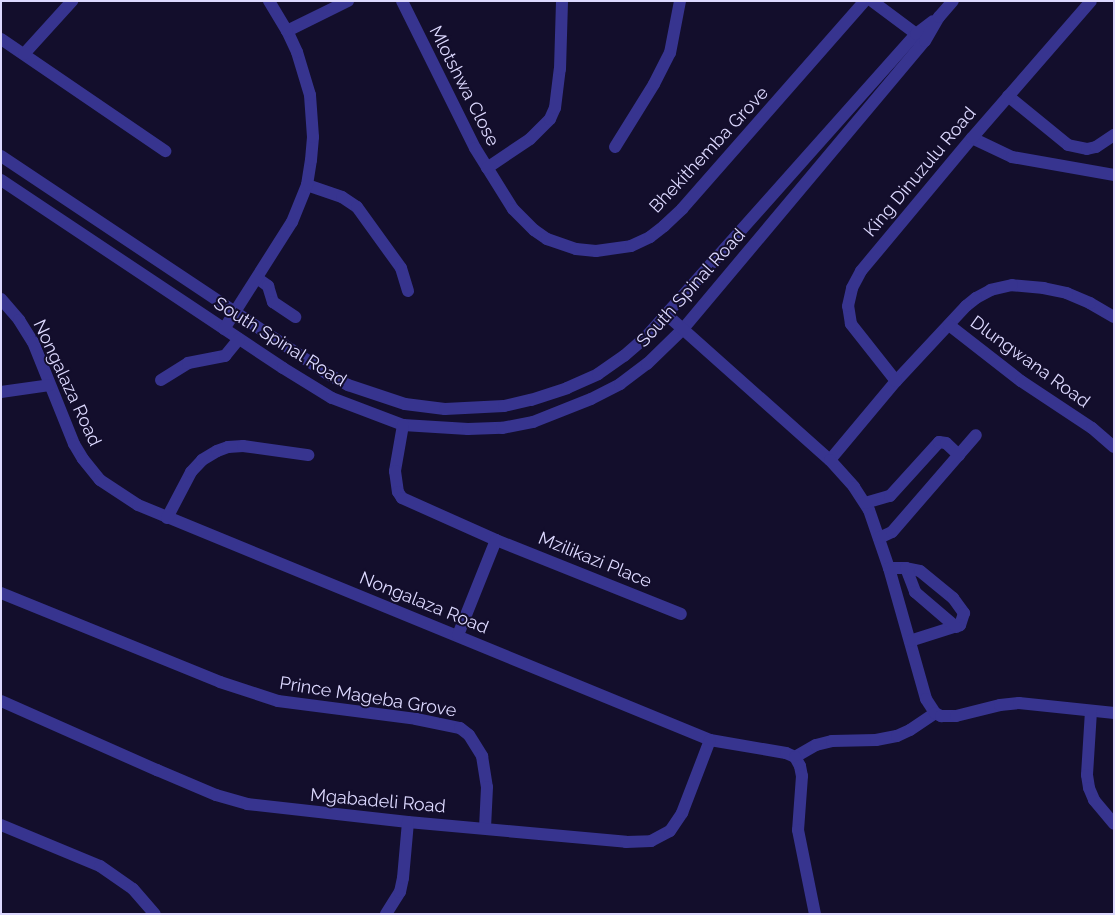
<!DOCTYPE html>
<style>
body{margin:0}
#map{position:relative;width:1115px;height:915px;overflow:hidden;background:#130e2c;font-family:Raleway,sans-serif}
div>[style]{position:absolute}
[style*='--x']{left:calc(var(--x)*1px);top:calc(var(--y)*1px);width:calc(var(--w)*1px);rotate:calc(var(--a)*1deg)}
.minor>*{height:12px;margin:-6px;padding:0 6px;transform-origin:6px;border-radius:6px;background:#37348f}
span{translate:-50% -50%;white-space:nowrap;text-align:center;line-height:1.15;-webkit-text-stroke:4px #130e2c;paint-order:stroke}
.street-label{font-size:18px;color:#ddd9ff}
.frame{position:absolute;inset:0;border:2px solid #ddd9ff;pointer-events:none}
</style>
<div id="map">
<div class="minor">
<i style="--x:402;--y:1;--w:164;--a:63.6"></i>
<i style="--x:475;--y:148;--w:72;--a:58.1"></i>
<i style="--x:513;--y:209;--w:30;--a:45"></i>
<i style="--x:534;--y:230;--w:16;--a:35"></i>
<i style="--x:547;--y:239;--w:31;--a:19"></i>
<i style="--x:576;--y:249;--w:20;--a:6"></i>
<i style="--x:596;--y:251;--w:35;--a:-8"></i>
<i style="--x:631;--y:246;--w:21;--a:-25"></i>
<i style="--x:650;--y:237;--w:18;--a:-38"></i>
<i style="--x:664;--y:226;--w:25;--a:-43"></i>
<i style="--x:682;--y:209;--w:277;--a:-48.7"></i>
<i style="--x:872;--y:1;--w:64;--a:36.7"></i>
<i style="--x:287;--y:31;--w:68;--a:-26.2"></i>
<i style="--x:1;--y:39;--w:199;--a:34.3"></i>
<i style="--x:24;--y:54;--w:72;--a:-47.8"></i>
<i style="--x:1008;--y:96;--w:77;--a:39.2"></i>
<i style="--x:1068;--y:145;--w:19;--a:12"></i>
<i style="--x:1087;--y:149;--w:9;--a:-13"></i>
<i style="--x:1096;--y:147;--w:22;--a:-34"></i>
<i style="--x:972;--y:138;--w:44;--a:25.4"></i>
<i style="--x:1012;--y:157;--w:104;--a:10"></i>
<i style="--x:615;--y:147;--w:74;--a:-58.2"></i>
<i style="--x:654;--y:84;--w:35;--a:-63"></i>
<i style="--x:670;--y:53;--w:53;--a:-79.1"></i>
<i style="--x:1;--y:156;--w:391;--a:33.7"></i>
<i style="--x:326;--y:373;--w:25;--a:29"></i>
<i style="--x:348;--y:385;--w:60;--a:18.4"></i>
<i style="--x:405;--y:404;--w:40;--a:7.1"></i>
<i style="--x:445;--y:409;--w:59;--a:-2.9"></i>
<i style="--x:504;--y:406;--w:28;--a:-13"></i>
<i style="--x:531;--y:400;--w:38;--a:-18"></i>
<i style="--x:567;--y:388;--w:34;--a:-24"></i>
<i style="--x:598;--y:374;--w:32;--a:-35"></i>
<i style="--x:624;--y:356;--w:28;--a:-41"></i>
<i style="--x:645;--y:338;--w:407;--a:-48.3"></i>
<i style="--x:916;--y:34;--w:21;--a:-37"></i>
<i style="--x:487;--y:168;--w:52;--a:-34"></i>
<i style="--x:530;--y:139;--w:28;--a:-45"></i>
<i style="--x:550;--y:119;--w:12;--a:-66"></i>
<i style="--x:555;--y:108;--w:39;--a:-83"></i>
<i style="--x:560;--y:69;--w:68;--a:-88.3"></i>
<i style="--x:1;--y:180;--w:339;--a:33.7"></i>
<i style="--x:283;--y:368;--w:57;--a:31.5"></i>
<i style="--x:332;--y:398;--w:76;--a:20.8"></i>
<i style="--x:403;--y:425;--w:65;--a:3.5"></i>
<i style="--x:468;--y:429;--w:34;--a:-2"></i>
<i style="--x:502;--y:428;--w:32;--a:-11"></i>
<i style="--x:533;--y:422;--w:62;--a:-21.6"></i>
<i style="--x:591;--y:399;--w:33;--a:-27"></i>
<i style="--x:620;--y:384;--w:34;--a:-37"></i>
<i style="--x:647;--y:364;--w:50;--a:-44.2"></i>
<i style="--x:683;--y:329;--w:376;--a:-50"></i>
<i style="--x:925;--y:41;--w:28;--a:-60"></i>
<i style="--x:939;--y:17;--w:21;--a:-49"></i>
<i style="--x:307;--y:185;--w:37;--a:19"></i>
<i style="--x:342;--y:197;--w:18;--a:34"></i>
<i style="--x:357;--y:207;--w:75;--a:54.2"></i>
<i style="--x:401;--y:268;--w:24;--a:73"></i>
<i style="--x:257;--y:278;--w:14;--a:36"></i>
<i style="--x:268;--y:286;--w:17;--a:73"></i>
<i style="--x:273;--y:302;--w:27;--a:34"></i>
<i style="--x:1;--y:299;--w:28;--a:49"></i>
<i style="--x:19;--y:320;--w:26;--a:58"></i>
<i style="--x:33;--y:342;--w:110;--a:68.1"></i>
<i style="--x:74;--y:444;--w:17;--a:59"></i>
<i style="--x:83;--y:459;--w:27;--a:51"></i>
<i style="--x:100;--y:480;--w:45;--a:33.3"></i>
<i style="--x:138;--y:505;--w:618;--a:22.33"></i>
<i style="--x:710;--y:740;--w:77;--a:9.7"></i>
<i style="--x:786;--y:753;--w:10;--a:24"></i>
<i style="--x:795;--y:757;--w:24;--a:-30"></i>
<i style="--x:816;--y:745;--w:16;--a:-14"></i>
<i style="--x:832;--y:741;--w:44;--a:-1.3"></i>
<i style="--x:876;--y:740;--w:21;--a:-11"></i>
<i style="--x:897;--y:736;--w:14;--a:-25"></i>
<i style="--x:910;--y:730;--w:30;--a:-34"></i>
<i style="--x:667;--y:315;--w:218;--a:41.7"></i>
<i style="--x:1114;--y:317;--w:28;--a:-150"></i>
<i style="--x:1090;--y:303;--w:25;--a:-157"></i>
<i style="--x:1067;--y:293;--w:24;--a:-168"></i>
<i style="--x:1044;--y:288;--w:32;--a:-175"></i>
<i style="--x:1012;--y:285;--w:22;--a:167"></i>
<i style="--x:991;--y:290;--w:17;--a:152"></i>
<i style="--x:976;--y:298;--w:13;--a:141"></i>
<i style="--x:966;--y:306;--w:103;--a:133"></i>
<i style="--x:896;--y:381;--w:103;--a:129.9"></i>
<i style="--x:830;--y:460;--w:36;--a:48"></i>
<i style="--x:854;--y:487;--w:27;--a:57"></i>
<i style="--x:869;--y:510;--w:61;--a:71"></i>
<i style="--x:889;--y:568;--w:136;--a:74.2"></i>
<i style="--x:926;--y:699;--w:17;--a:57"></i>
<i style="--x:935;--y:713;--w:7;--a:27"></i>
<i style="--x:941;--y:716;--w:15;--a:0"></i>
<i style="--x:956;--y:716;--w:45;--a:-14"></i>
<i style="--x:1000;--y:705;--w:19;--a:-6"></i>
<i style="--x:1019;--y:703;--w:96;--a:6"></i>
<i style="--x:949;--y:325;--w:91;--a:37.9"></i>
<i style="--x:1021;--y:381;--w:85;--a:33.5"></i>
<i style="--x:1092;--y:428;--w:29;--a:41"></i>
<i style="--x:224;--y:329;--w:127;--a:-57.6"></i>
<i style="--x:292;--y:222;--w:40;--a:-68"></i>
<i style="--x:307;--y:185;--w:25;--a:-81"></i>
<i style="--x:311;--y:160;--w:23;--a:-85"></i>
<i style="--x:313;--y:137;--w:42;--a:-94.1"></i>
<i style="--x:310;--y:95;--w:45;--a:-106.8"></i>
<i style="--x:297;--y:52;--w:23;--a:-115"></i>
<i style="--x:287;--y:31;--w:35;--a:-121"></i>
<i style="--x:161;--y:380;--w:32;--a:-32"></i>
<i style="--x:188;--y:363;--w:38;--a:-11"></i>
<i style="--x:225;--y:356;--w:22;--a:-51"></i>
<i style="--x:896;--y:381;--w:73;--a:-128.3"></i>
<i style="--x:851;--y:324;--w:18;--a:-99"></i>
<i style="--x:848;--y:306;--w:18;--a:-77"></i>
<i style="--x:852;--y:288;--w:19;--a:-62"></i>
<i style="--x:861;--y:271;--w:173;--a:-50.2"></i>
<i style="--x:972;--y:138;--w:181;--a:-49"></i>
<i style="--x:1;--y:392;--w:49;--a:-8.1"></i>
<i style="--x:403;--y:425;--w:47;--a:99.9"></i>
<i style="--x:395;--y:471;--w:21;--a:82"></i>
<i style="--x:398;--y:492;--w:7;--a:56"></i>
<i style="--x:402;--y:498;--w:103;--a:24.1"></i>
<i style="--x:496;--y:540;--w:199;--a:21.8"></i>
<i style="--x:865;--y:503;--w:26;--a:-16"></i>
<i style="--x:890;--y:496;--w:73;--a:-47.8"></i>
<i style="--x:939;--y:442;--w:7;--a:8"></i>
<i style="--x:946;--y:443;--w:18;--a:43"></i>
<i style="--x:167;--y:518;--w:52;--a:-62.4"></i>
<i style="--x:191;--y:472;--w:16;--a:-47"></i>
<i style="--x:202;--y:460;--w:17;--a:-31"></i>
<i style="--x:217;--y:451;--w:12;--a:-20"></i>
<i style="--x:228;--y:447;--w:15;--a:-4"></i>
<i style="--x:243;--y:446;--w:66;--a:7.9"></i>
<i style="--x:879;--y:538;--w:14;--a:-25"></i>
<i style="--x:892;--y:532;--w:128;--a:-49.1"></i>
<i style="--x:889;--y:568;--w:17;--a:0"></i>
<i style="--x:906;--y:568;--w:14;--a:12"></i>
<i style="--x:920;--y:571;--w:43;--a:39.3"></i>
<i style="--x:953;--y:598;--w:19;--a:54"></i>
<i style="--x:964;--y:613;--w:13;--a:108"></i>
<i style="--x:960;--y:625;--w:52;--a:162.3"></i>
<i style="--x:906;--y:568;--w:26;--a:69"></i>
<i style="--x:915;--y:592;--w:54;--a:40.5"></i>
<i style="--x:1;--y:593;--w:236;--a:22.1"></i>
<i style="--x:220;--y:682;--w:61;--a:18.1"></i>
<i style="--x:278;--y:701;--w:139;--a:7.4"></i>
<i style="--x:416;--y:719;--w:45;--a:11.6"></i>
<i style="--x:460;--y:728;--w:11;--a:38"></i>
<i style="--x:469;--y:735;--w:25;--a:58"></i>
<i style="--x:482;--y:756;--w:31;--a:81"></i>
<i style="--x:487;--y:787;--w:41;--a:92.8"></i>
<i style="--x:458;--y:635;--w:102;--a:-68.2"></i>
<i style="--x:1;--y:701;--w:171;--a:23.9"></i>
<i style="--x:157;--y:770;--w:64;--a:23"></i>
<i style="--x:216;--y:795;--w:32;--a:16"></i>
<i style="--x:247;--y:804;--w:162;--a:6.4"></i>
<i style="--x:408;--y:822;--w:219;--a:5.2"></i>
<i style="--x:626;--y:842;--w:25;--a:-2"></i>
<i style="--x:651;--y:841;--w:21;--a:-28"></i>
<i style="--x:670;--y:831;--w:22;--a:-56"></i>
<i style="--x:682;--y:813;--w:78;--a:-69"></i>
<i style="--x:1091;--y:711;--w:64;--a:93.6"></i>
<i style="--x:1087;--y:775;--w:13;--a:81"></i>
<i style="--x:1089;--y:788;--w:13;--a:67"></i>
<i style="--x:1094;--y:800;--w:31;--a:50"></i>
<i style="--x:795;--y:757;--w:10;--a:61"></i>
<i style="--x:800;--y:766;--w:10;--a:79"></i>
<i style="--x:802;--y:776;--w:54;--a:94.2"></i>
<i style="--x:798;--y:830;--w:86;--a:78.6"></i>
<i style="--x:1;--y:825;--w:107;--a:22.5"></i>
<i style="--x:100;--y:866;--w:40;--a:34.9"></i>
<i style="--x:133;--y:889;--w:33;--a:49"></i>
<i style="--x:386;--y:914;--w:26;--a:-58"></i>
<i style="--x:400;--y:892;--w:14;--a:-78"></i>
<i style="--x:403;--y:878;--w:56;--a:-84.9"></i>
</div>
<div class="street-label">
<span style="left:464px;top:86px;rotate:63deg">Mlotshwa Close</span>
<span style="left:709px;top:150px;rotate:-47deg">Bhekithemba Grove</span>
<span style="left:920px;top:172px;rotate:-50deg">King Dinuzulu Road</span>
<span style="left:691px;top:288px;rotate:-48deg">South Spinal Road</span>
<span style="left:280px;top:342px;rotate:32deg">South Spinal Road</span>
<span style="left:1030px;top:362px;rotate:36deg">Dlungwana Road</span>
<span style="left:67px;top:383px;rotate:65deg">Nongalaza Road</span>
<span style="left:595px;top:560px;rotate:22deg">Mzilikazi Place</span>
<span style="left:424px;top:603px;rotate:22deg">Nongalaza Road</span>
<span style="left:368px;top:697px;rotate:9deg">Prince Mageba Grove</span>
<span style="left:378px;top:801px;rotate:5deg">Mgabadeli Road</span>
</div>
<div class="frame"></div>
</div>
